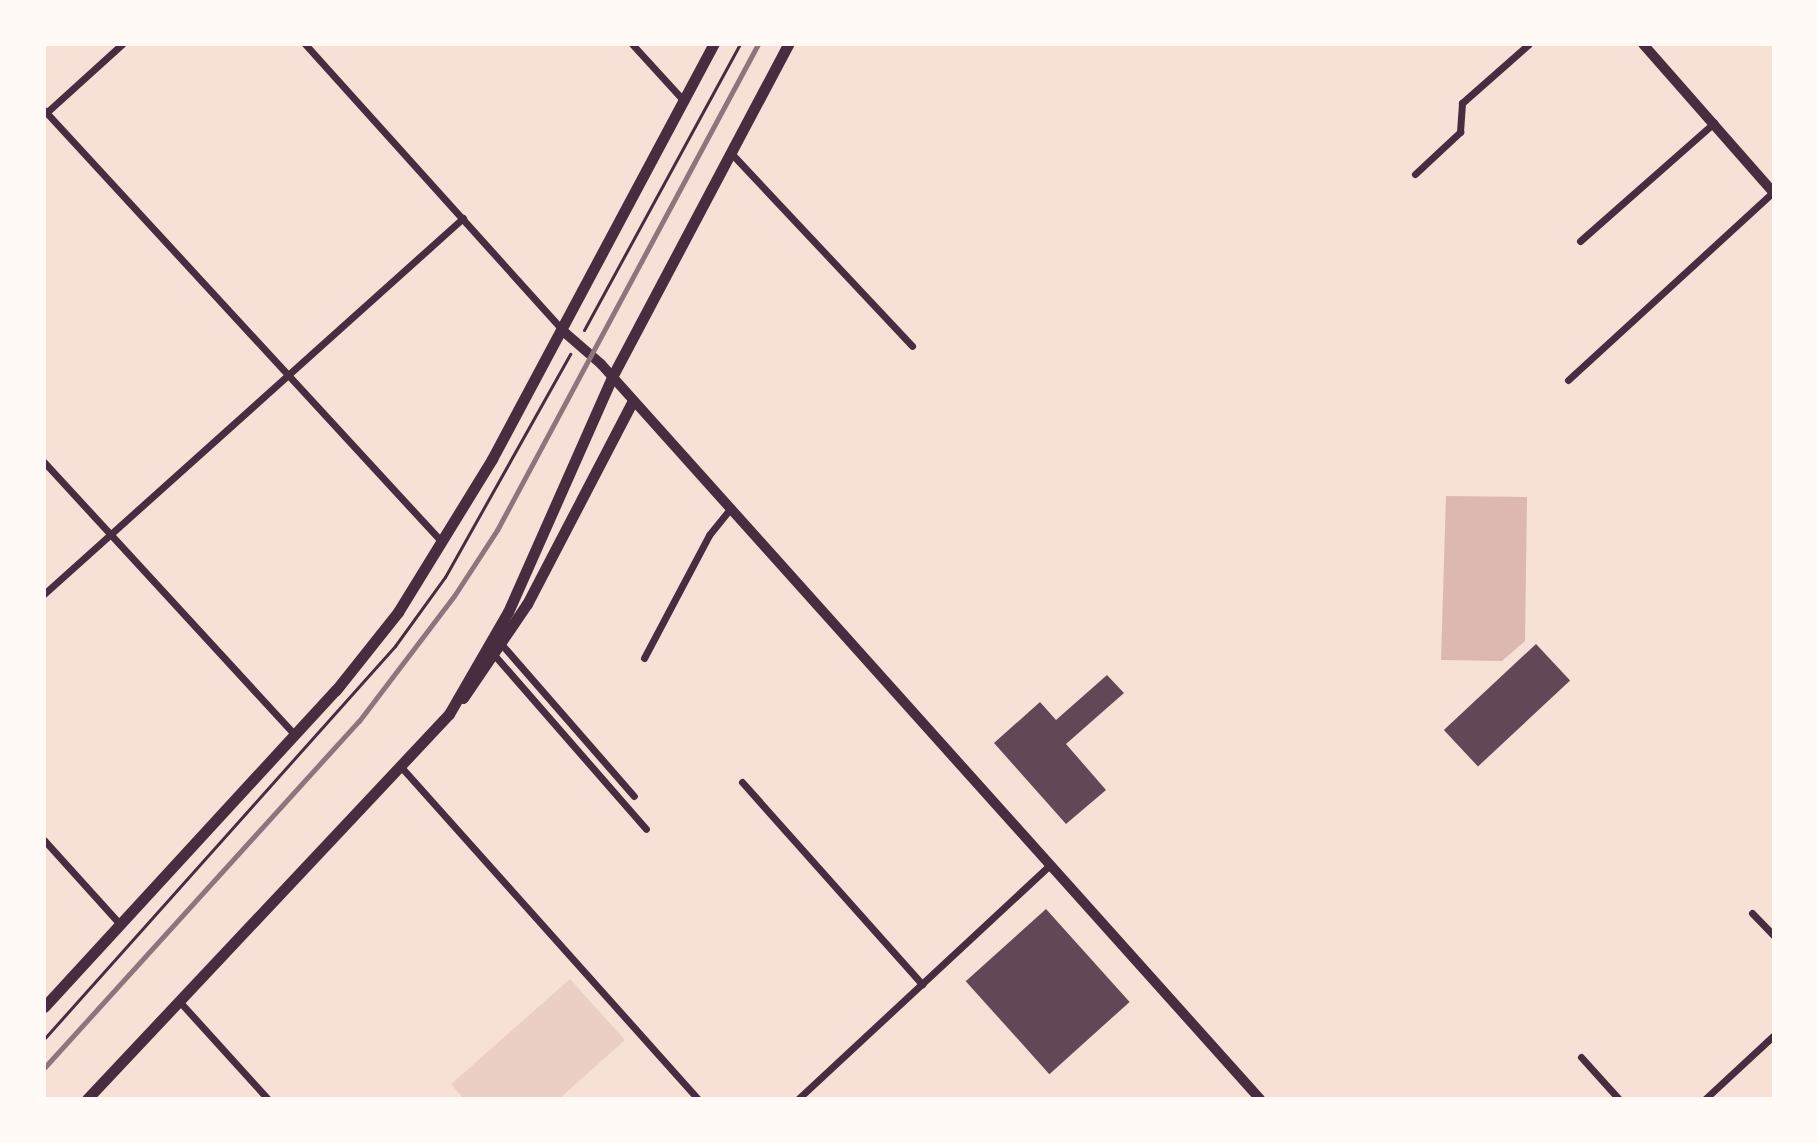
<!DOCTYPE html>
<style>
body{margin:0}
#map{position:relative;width:1818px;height:1143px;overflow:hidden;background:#f7e1d7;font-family:Manrope,sans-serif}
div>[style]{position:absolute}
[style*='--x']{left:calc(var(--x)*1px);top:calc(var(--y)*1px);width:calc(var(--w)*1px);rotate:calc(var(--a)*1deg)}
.green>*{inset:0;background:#ebcfc5}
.water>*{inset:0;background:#dcb8b0}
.building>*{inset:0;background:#644757;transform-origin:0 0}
.path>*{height:3px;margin:-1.5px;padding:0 1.5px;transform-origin:1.5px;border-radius:1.5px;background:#4a2c40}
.minor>*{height:7px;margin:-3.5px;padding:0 3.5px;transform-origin:3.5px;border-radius:3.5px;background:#4a2c40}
.secondary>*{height:10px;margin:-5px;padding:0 5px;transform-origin:5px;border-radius:5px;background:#4a2c40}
.primary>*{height:11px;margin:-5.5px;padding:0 5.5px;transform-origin:5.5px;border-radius:5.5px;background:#4a2c40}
.rail>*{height:5px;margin:-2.5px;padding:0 2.5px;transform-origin:2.5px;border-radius:2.5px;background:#8f747c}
span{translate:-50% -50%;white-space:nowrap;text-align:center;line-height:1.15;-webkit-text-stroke:8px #fffaf5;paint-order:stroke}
.frame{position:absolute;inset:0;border:46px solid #fffaf5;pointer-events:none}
</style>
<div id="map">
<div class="green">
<i style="clip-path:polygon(570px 979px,625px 1040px,559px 1099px,464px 1099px,451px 1084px)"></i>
</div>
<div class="water">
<i style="clip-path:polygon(1446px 496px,1527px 497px,1525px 641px,1502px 661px,1441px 660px)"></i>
</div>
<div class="building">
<i style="left:1536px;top:644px;width:50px;height:126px;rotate:47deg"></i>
<i style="clip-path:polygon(1107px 675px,1124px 693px,1066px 744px,1106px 790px,1066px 824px,994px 743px,1040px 702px,1056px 720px)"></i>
<i style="left:1046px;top:909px;width:125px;height:108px;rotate:48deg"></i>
</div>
<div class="path">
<i style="--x:584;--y:330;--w:326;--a:-61.4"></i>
<i style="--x:44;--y:1039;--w:527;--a:-48.23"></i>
<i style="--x:395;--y:646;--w:85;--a:-54.1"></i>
<i style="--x:445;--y:577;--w:256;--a:-60.7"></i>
</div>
<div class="minor">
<i style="--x:305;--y:44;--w:386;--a:48"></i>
<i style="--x:632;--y:44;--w:77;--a:47.6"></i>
<i style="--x:44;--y:110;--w:587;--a:47.35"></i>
<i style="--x:46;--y:113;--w:103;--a:-42.2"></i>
<i style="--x:730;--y:152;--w:266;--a:46.8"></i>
<i style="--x:1415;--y:174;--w:62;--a:-43"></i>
<i style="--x:1460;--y:132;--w:29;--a:-86"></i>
<i style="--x:1462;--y:103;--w:89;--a:-41.4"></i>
<i style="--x:1580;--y:241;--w:179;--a:-41.4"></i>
<i style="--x:1568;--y:380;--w:278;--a:-42.5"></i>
<i style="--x:44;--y:462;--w:369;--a:47.4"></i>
<i style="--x:44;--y:594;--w:563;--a:-41.9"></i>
<i style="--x:503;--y:646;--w:199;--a:48.9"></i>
<i style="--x:496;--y:657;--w:228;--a:48.9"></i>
<i style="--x:644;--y:658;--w:139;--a:-62.1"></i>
<i style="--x:709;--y:535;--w:33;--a:-51"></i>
<i style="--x:402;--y:768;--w:444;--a:48.2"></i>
<i style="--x:742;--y:782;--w:271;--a:48.3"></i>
<i style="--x:44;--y:840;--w:113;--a:47.9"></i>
<i style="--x:1752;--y:913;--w:32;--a:46"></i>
<i style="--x:179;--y:1001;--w:132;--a:47.8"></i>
<i style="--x:1581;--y:1057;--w:57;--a:47.9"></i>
<i style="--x:798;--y:1099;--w:345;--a:-42.9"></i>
<i style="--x:1705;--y:1099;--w:94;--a:-42.8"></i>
</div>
<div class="secondary">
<i style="--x:1643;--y:44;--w:198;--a:48.7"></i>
<i style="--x:563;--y:331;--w:50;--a:41"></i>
<i style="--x:601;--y:364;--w:987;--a:48.12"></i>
</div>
<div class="primary">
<i style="--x:463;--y:698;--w:114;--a:-55.8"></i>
<i style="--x:527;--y:604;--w:228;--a:-62.5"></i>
<i style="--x:44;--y:1007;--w:431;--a:-47.4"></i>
<i style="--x:336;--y:690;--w:100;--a:-51.5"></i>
<i style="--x:398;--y:612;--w:180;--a:-58.4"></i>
<i style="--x:492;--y:459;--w:471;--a:-61.9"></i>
<i style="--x:87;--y:1099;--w:528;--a:-46.76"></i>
<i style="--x:449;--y:714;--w:118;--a:-60"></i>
<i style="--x:508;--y:612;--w:257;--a:-66.1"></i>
<i style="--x:612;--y:377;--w:377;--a:-62.1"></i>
</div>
<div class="rail">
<i style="--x:44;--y:1068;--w:469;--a:-47.8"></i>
<i style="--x:359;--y:721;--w:157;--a:-52.8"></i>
<i style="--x:454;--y:596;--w:79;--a:-56.9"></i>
<i style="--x:497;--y:530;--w:552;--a:-61.76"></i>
</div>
<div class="frame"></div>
</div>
